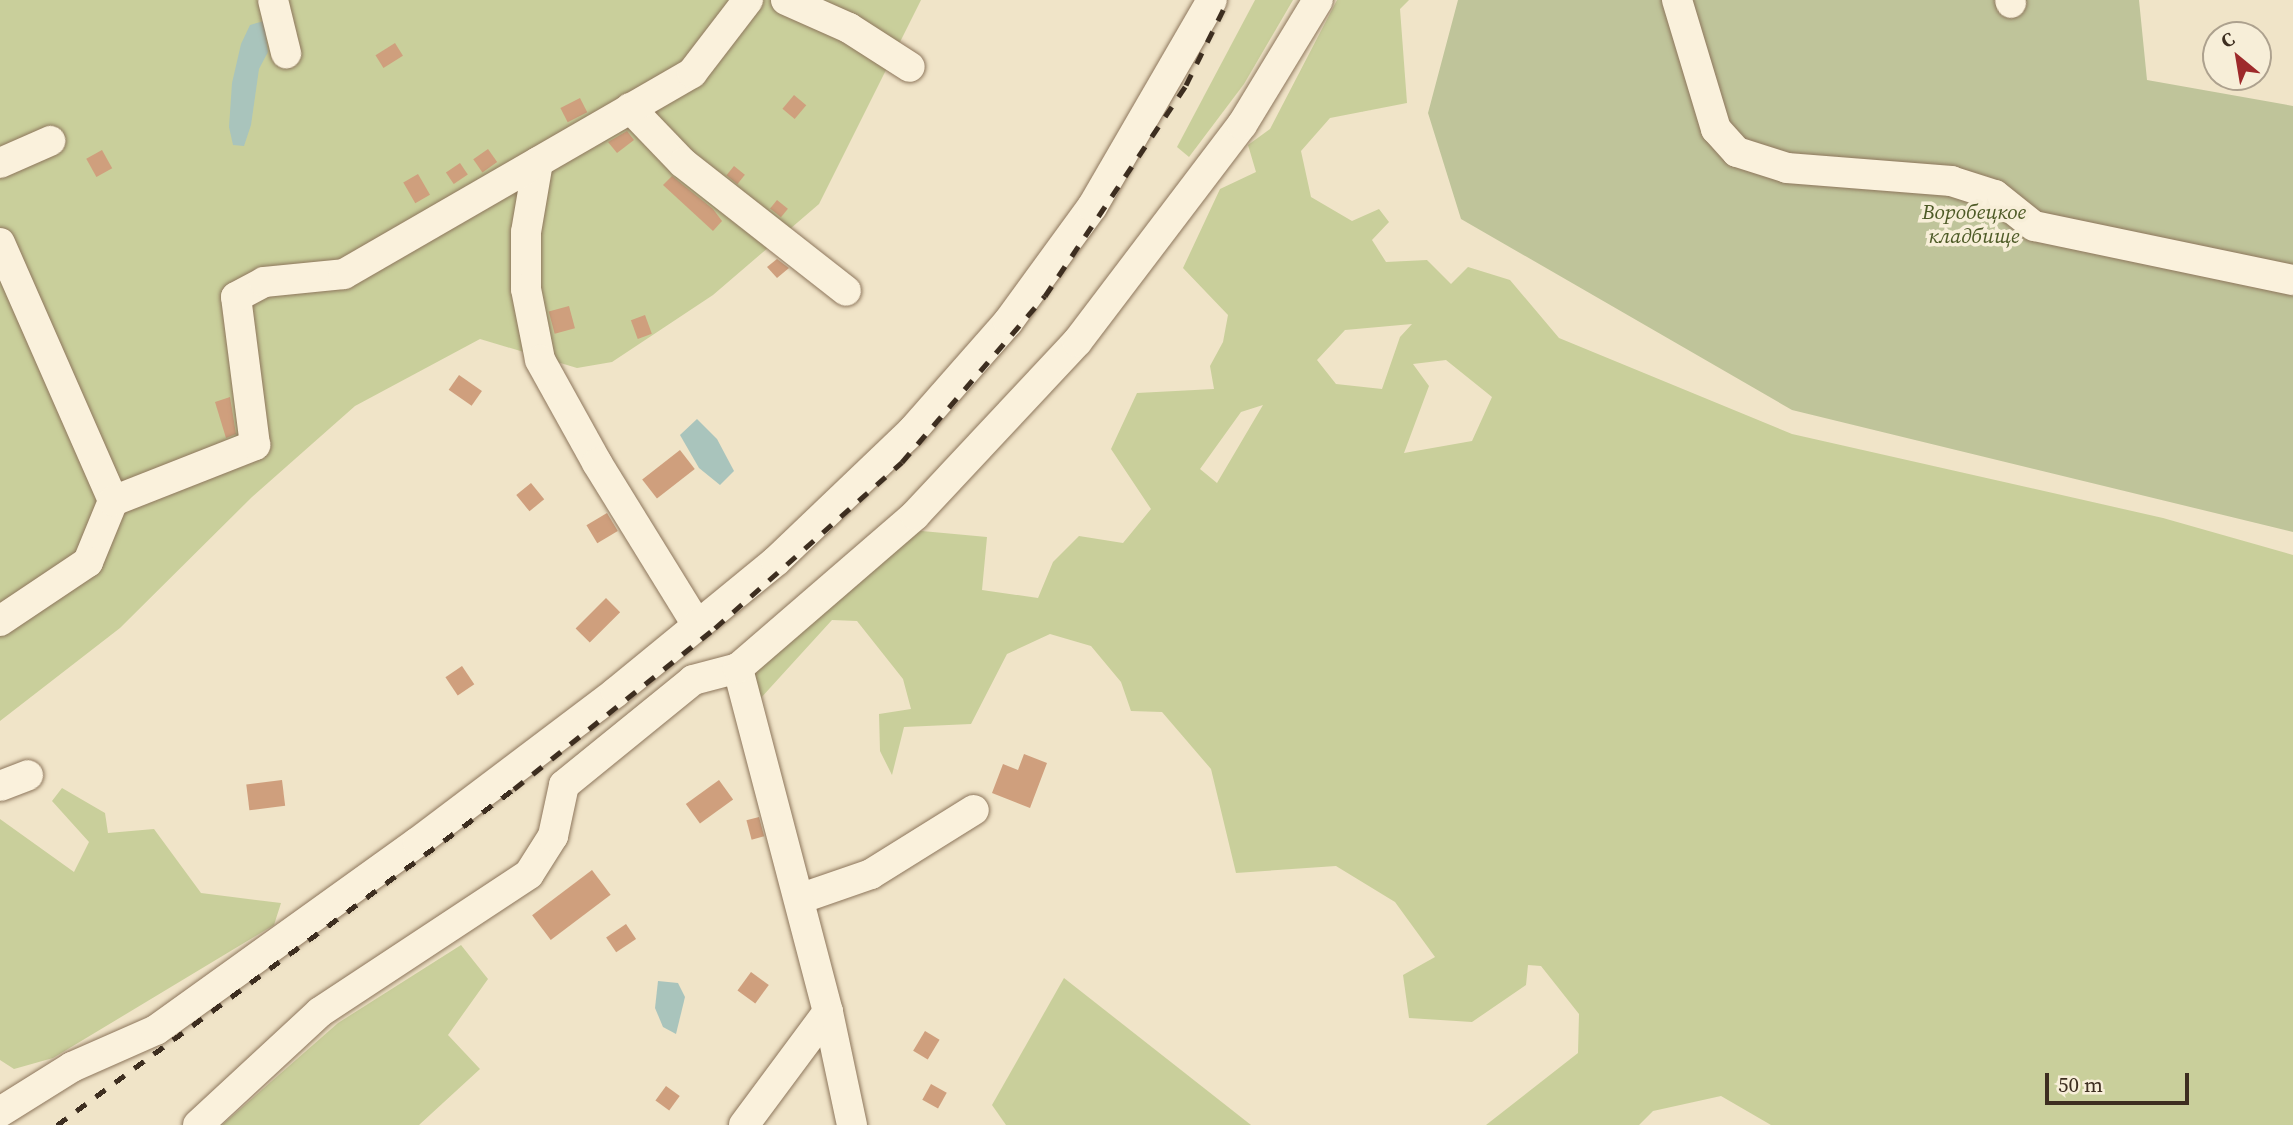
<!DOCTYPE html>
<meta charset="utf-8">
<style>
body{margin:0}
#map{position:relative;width:2293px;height:1125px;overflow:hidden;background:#f0e4c8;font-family:"Source Serif 4",serif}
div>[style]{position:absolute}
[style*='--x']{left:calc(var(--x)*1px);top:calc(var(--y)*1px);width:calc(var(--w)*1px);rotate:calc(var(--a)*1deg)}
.green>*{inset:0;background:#c9cf9b}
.cemetery>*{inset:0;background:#bfc49a}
.water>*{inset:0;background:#a9c4bc}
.building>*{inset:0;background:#cf9f7d;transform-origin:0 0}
.roads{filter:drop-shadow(0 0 2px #8d765c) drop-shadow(0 0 2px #8d765c)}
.minor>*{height:30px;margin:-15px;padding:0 15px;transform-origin:15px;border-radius:15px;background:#faf1dc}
.rail>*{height:5px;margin-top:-2.5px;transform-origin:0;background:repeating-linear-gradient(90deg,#3d2e20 0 12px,transparent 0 24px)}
span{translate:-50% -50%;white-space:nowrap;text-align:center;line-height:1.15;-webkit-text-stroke:7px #f7eed8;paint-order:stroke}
.park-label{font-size:21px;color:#4d5a26;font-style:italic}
.north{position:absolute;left:2202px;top:21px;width:70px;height:70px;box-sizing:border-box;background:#f7eed8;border:2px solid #ada18e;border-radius:50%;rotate:330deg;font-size:19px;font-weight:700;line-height:28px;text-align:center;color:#3d2e20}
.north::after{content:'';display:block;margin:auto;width:24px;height:32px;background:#9e2a2b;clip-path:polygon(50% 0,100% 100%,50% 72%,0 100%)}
.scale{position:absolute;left:2045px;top:1073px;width:144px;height:32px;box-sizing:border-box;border:4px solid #3d2e20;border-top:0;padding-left:9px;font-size:21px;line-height:24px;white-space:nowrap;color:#3d2e20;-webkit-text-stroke:5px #f7eed8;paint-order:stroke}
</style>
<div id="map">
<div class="green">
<i style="clip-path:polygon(0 0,921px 0,819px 204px,713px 295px,612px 362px,577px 368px,480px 339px,355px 406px,252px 497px,120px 628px,0 721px)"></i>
<i style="clip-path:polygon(1255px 0,1293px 0,1244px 84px,1189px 157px,1177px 147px)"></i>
<i style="clip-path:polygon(evenodd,1337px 0,1409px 0,1400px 9px,1407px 103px,1330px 118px,1301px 151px,1311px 197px,1352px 221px,1379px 209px,1389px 222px,1372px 240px,1386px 262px,1427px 260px,1451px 284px,1468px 267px,1510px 280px,1559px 338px,1792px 434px,2163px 518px,2293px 555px,2293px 1125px,1771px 1125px,1721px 1096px,1653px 1111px,1639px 1125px,1486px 1125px,1578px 1053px,1579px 1014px,1541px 966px,1528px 965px,1526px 985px,1472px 1022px,1409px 1018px,1403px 975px,1435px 957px,1395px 902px,1336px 866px,1236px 873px,1211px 769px,1162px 712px,1131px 711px,1121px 682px,1091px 646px,1050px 634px,1007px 654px,971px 724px,904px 727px,892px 775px,880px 751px,879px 714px,911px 709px,903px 679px,857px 621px,832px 620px,759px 700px,752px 674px,911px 530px,987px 537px,982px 590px,1038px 598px,1053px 562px,1079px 536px,1123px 543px,1151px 509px,1111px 449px,1137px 393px,1214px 389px,1210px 366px,1223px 342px,1228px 315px,1183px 268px,1220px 189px,1256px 172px,1248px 145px,1270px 129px,1337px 0,1412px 324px,1400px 337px,1382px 389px,1336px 384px,1317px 360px,1345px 330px,1412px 324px,1337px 0,1446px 360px,1492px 397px,1472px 441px,1404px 453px,1429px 386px,1413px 364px,1446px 360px,1337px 0,1263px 405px,1217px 483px,1200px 469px,1241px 412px,1263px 405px)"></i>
<i style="clip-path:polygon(62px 788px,105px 813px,108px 833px,154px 829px,201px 893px,281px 903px,274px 925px,53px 1058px,14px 1069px,0 1060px,0 819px,74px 872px,89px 842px,52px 801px)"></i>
<i style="clip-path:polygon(461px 945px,488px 979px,448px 1035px,480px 1069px,419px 1125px,222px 1125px,338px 1023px)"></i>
<i style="clip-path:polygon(1064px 978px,1251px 1125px,1006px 1125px,992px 1105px)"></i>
</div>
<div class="cemetery">
<i style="clip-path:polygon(1458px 0,2139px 0,2147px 80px,2293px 106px,2293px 532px,1792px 410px,1461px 219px,1428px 113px)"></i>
</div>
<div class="water">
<i style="clip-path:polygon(264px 21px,268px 52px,259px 69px,251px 125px,244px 146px,233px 145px,229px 127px,232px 83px,241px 44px,250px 25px)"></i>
<i style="clip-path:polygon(697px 419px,717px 439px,734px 471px,720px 485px,699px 468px,680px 435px)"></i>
<i style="clip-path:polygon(658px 981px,678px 983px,685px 997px,676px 1034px,663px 1027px,655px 1008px)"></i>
</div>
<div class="building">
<i style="left:395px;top:43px;width:15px;height:23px;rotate:58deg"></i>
<i style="left:794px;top:95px;width:16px;height:18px;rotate:40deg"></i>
<i style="left:580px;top:98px;width:16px;height:22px;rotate:63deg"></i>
<i style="clip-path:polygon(627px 131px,634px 140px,617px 153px,608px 142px)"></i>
<i style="left:488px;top:149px;width:16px;height:18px;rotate:55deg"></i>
<i style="left:102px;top:150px;width:21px;height:18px;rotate:61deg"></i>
<i style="left:460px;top:163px;width:14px;height:17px;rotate:56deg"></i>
<i style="left:734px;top:166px;width:14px;height:12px;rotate:39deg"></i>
<i style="left:418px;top:174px;width:24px;height:17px;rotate:60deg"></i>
<i style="clip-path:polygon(672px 176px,713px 209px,722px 221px,713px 231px,663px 185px)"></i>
<i style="left:777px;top:200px;width:14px;height:11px;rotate:39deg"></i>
<i style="clip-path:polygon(777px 259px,789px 268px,777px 278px,767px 267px)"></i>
<i style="left:569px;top:306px;width:23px;height:21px;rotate:75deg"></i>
<i style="left:645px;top:315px;width:20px;height:15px;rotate:70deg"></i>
<i style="left:459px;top:375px;width:28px;height:18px;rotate:35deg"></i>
<i style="clip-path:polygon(230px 397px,236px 434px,226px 438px,215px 402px)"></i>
<i style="left:680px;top:450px;width:24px;height:48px;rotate:52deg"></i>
<i style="left:531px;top:483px;width:21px;height:19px;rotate:51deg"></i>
<i style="left:607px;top:513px;width:21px;height:24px;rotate:59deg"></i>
<i style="left:606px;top:598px;width:20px;height:43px;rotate:45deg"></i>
<i style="left:462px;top:666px;width:22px;height:20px;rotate:56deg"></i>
<i style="clip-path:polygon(1024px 754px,1047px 763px,1030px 808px,992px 793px,1003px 764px,1018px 770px)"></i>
<i style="left:282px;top:780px;width:26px;height:36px;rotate:83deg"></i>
<i style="left:719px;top:780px;width:24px;height:41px;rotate:54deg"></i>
<i style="left:759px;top:817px;width:20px;height:13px;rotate:75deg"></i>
<i style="left:592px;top:870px;width:31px;height:75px;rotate:53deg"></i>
<i style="left:626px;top:924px;width:18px;height:24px;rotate:56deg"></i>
<i style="left:751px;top:972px;width:22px;height:23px;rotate:36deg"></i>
<i style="left:925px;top:1031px;width:17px;height:23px;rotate:31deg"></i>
<i style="left:931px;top:1084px;width:18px;height:18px;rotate:29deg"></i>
<i style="left:666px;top:1086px;width:17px;height:18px;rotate:36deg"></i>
</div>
<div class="roads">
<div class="minor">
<i style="--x:273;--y:0;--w:55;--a:76.2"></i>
<i style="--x:786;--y:0;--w:69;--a:24"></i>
<i style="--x:849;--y:28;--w:72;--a:32.6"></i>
<i style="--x:1677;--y:0;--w:135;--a:73.2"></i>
<i style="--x:1716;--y:129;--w:31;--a:48"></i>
<i style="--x:1737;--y:152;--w:52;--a:17.7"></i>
<i style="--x:1787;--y:168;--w:165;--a:4.5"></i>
<i style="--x:1951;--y:181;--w:46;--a:17.7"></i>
<i style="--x:1995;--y:195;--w:50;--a:38.5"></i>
<i style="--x:2034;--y:226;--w:265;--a:11.8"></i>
<i style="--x:2010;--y:0;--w:3;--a:72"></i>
<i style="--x:630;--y:108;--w:76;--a:46.1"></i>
<i style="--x:683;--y:163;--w:207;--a:38.1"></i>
<i style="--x:538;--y:162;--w:71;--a:99.7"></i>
<i style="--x:526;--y:232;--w:57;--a:90"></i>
<i style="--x:526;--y:289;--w:72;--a:78.8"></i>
<i style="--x:540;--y:360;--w:118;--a:61"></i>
<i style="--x:597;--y:463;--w:179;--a:58.3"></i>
<i style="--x:0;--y:163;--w:55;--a:-23.7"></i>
<i style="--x:0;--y:243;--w:282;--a:66.3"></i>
<i style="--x:113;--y:501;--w:66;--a:112.3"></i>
<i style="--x:88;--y:562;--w:106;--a:146.2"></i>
<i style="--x:113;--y:501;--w:153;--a:-21.5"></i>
<i style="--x:255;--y:445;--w:149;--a:-97.3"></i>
<i style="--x:236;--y:297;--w:32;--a:-28"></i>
<i style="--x:264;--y:282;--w:80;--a:-5.7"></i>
<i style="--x:344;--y:274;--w:402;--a:-30"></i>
<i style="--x:692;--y:73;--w:92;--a:-52.5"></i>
<i style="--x:0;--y:786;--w:30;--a:-21"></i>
<i style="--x:799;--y:899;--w:76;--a:-19.1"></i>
<i style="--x:871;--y:874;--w:121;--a:-31.9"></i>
<i style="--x:0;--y:1112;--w:85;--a:-32"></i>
<i style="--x:72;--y:1067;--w:92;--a:-23.8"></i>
<i style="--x:156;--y:1030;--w:322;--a:-35.7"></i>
<i style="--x:418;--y:842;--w:248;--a:-37.1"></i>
<i style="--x:616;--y:692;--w:207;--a:-39.3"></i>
<i style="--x:776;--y:561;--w:190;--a:-43.7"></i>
<i style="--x:913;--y:430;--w:144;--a:-48.7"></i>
<i style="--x:1008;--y:322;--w:142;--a:-53.9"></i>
<i style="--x:1092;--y:207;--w:239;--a:-59.9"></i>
<i style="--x:198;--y:1125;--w:166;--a:-42.8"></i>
<i style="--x:320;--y:1012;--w:250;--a:-33.4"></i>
<i style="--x:529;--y:874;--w:45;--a:-57.7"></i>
<i style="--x:553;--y:836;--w:52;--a:-77.8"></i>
<i style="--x:564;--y:785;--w:166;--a:-39.1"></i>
<i style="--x:693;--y:680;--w:47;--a:-14.9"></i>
<i style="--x:744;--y:1125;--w:141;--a:-53.4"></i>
<i style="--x:852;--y:1125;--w:116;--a:-102"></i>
<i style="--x:828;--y:1012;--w:356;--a:-104.7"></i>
<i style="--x:738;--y:668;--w:234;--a:-40.8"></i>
<i style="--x:915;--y:515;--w:237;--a:-46.9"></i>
<i style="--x:1077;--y:342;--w:273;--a:-52.8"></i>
<i style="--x:1242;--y:125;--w:146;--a:-58.7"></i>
</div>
</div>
<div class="rail">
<i style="--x:57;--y:1125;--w:567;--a:-36.32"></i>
<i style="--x:514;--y:789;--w:258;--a:-38.7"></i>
<i style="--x:715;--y:628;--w:250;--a:-41.6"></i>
<i style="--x:902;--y:462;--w:219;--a:-49.3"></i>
<i style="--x:1045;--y:296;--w:254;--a:-56.2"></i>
<i style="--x:1186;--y:85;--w:95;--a:-63.7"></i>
</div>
<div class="park-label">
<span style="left:1974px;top:224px">Воробецкое<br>кладбище</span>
</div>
<div class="north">С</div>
<div class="scale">50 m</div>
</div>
